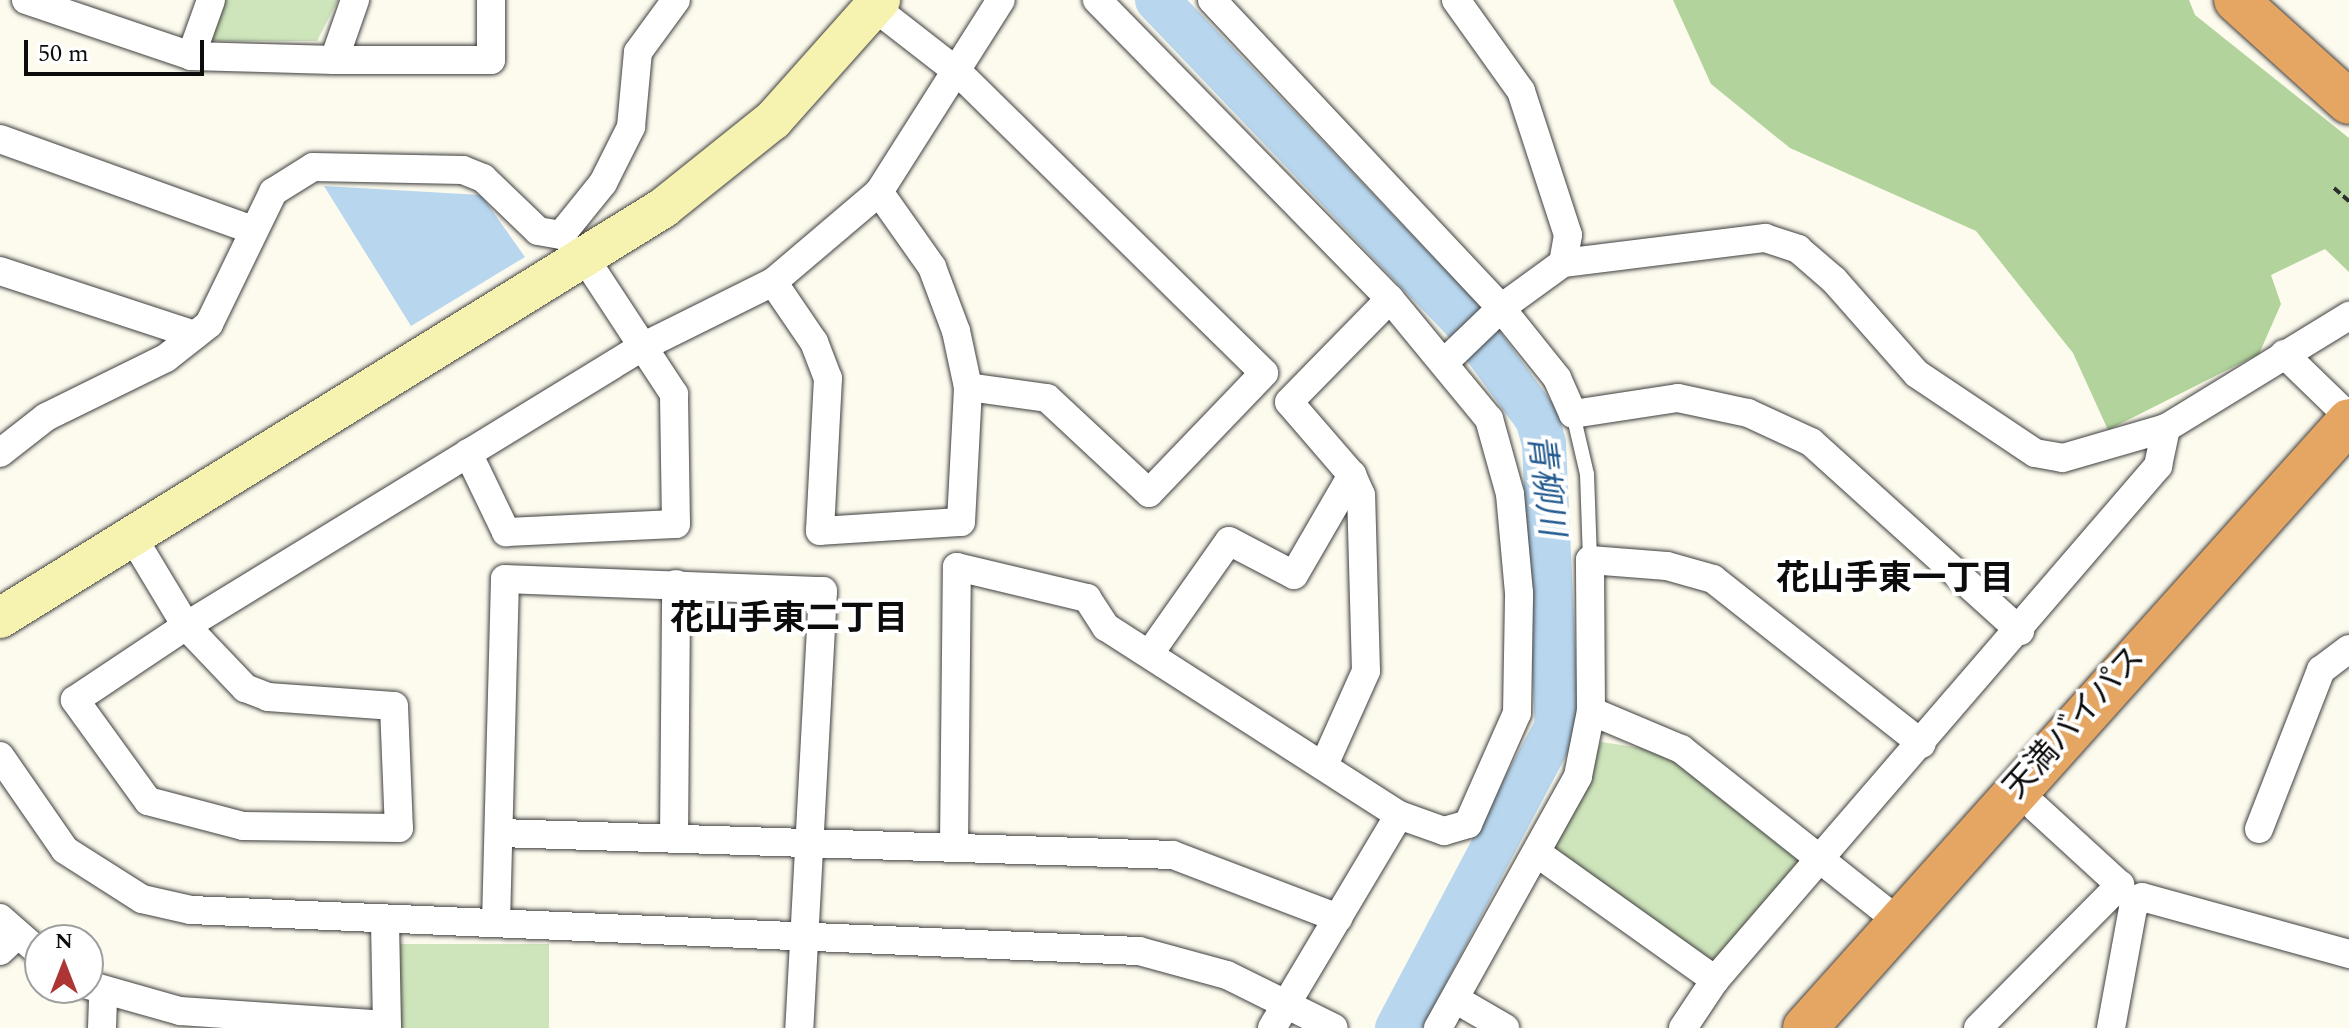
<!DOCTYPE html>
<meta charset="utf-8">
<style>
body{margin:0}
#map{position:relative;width:2349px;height:1028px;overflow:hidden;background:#fdfbee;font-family:Spectral,"Noto Sans JP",serif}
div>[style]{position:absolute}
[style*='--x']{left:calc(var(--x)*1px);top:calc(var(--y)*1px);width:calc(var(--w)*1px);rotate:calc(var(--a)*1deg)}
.green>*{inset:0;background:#cee4bb;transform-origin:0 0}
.forest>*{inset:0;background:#b2d39c}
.water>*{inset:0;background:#b8d7ef}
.river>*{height:44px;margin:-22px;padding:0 22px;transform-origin:22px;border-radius:22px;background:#b8d7ef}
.path>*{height:4px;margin-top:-2px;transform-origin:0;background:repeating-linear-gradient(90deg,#2e2e2e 0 8px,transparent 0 12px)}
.roads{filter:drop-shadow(0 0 2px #3f3f3f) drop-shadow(0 0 2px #3f3f3f)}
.lane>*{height:14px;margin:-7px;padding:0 7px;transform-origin:7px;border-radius:7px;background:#fff}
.street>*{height:28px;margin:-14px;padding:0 14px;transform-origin:14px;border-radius:14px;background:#fff}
.secondary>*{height:40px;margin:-20px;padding:0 20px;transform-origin:20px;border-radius:20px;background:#f6f2af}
.highway>*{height:44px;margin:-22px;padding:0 22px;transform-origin:22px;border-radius:22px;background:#e5a664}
span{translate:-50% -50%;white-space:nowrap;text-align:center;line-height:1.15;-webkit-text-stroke:8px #fff;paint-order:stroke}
.street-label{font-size:32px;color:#0c0c0c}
.water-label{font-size:34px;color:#235b90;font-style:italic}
.neighbourhood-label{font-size:34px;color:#0c0c0c;font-weight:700}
.north{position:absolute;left:24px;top:924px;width:80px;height:80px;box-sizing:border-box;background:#fff;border:2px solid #9e9e9e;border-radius:50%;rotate:0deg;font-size:22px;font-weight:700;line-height:32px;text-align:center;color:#0c0c0c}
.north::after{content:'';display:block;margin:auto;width:28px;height:36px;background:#ad3534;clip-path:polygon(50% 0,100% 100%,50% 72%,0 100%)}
.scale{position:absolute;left:24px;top:40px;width:180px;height:36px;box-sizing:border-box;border:4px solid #0c0c0c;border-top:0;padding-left:10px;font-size:24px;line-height:28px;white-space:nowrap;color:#0c0c0c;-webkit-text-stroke:6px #fff;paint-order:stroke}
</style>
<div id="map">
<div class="green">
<i style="clip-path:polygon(223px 0,338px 0,317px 41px,216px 41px,209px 38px)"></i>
<i style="clip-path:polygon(1601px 742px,1669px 752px,1806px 866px,1711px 966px,1552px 853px)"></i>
<i style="left:400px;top:944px;width:149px;height:84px"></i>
</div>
<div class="forest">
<i style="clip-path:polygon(1673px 0,2189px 0,2195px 15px,2349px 138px,2349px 272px,2325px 249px,2271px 275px,2281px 304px,2259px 354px,2108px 430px,2073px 353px,1976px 231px,1790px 148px,1711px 84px)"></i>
</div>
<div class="water">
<i style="clip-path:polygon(324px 186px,481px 195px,525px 257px,411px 326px)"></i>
</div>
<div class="river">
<i style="--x:1157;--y:0;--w:448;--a:46.3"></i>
<i style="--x:1467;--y:324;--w:118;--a:53.6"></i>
<i style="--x:1537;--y:419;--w:26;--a:74"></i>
<i style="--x:1544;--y:444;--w:282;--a:87.4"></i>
<i style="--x:1557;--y:726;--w:342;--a:117.9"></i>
</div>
<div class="path">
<i style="--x:2334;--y:188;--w:20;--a:41"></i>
</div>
<div class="roads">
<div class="lane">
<i style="--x:1573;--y:414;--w:62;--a:76.9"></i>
<i style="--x:1587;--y:474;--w:86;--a:88"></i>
</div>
<div class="street">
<i style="--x:26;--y:0;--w:174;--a:18.7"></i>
<i style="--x:191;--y:56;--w:143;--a:1.6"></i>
<i style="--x:334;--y:60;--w:157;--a:0"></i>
<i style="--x:491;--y:60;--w:60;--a:-90"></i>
<i style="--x:1212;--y:0;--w:422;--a:46.8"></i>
<i style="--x:1501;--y:308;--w:90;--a:51.3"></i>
<i style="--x:1557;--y:378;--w:39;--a:66"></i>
<i style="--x:1573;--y:414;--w:106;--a:-8.7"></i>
<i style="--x:1678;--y:398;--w:72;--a:12.1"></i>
<i style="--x:1748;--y:413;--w:69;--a:24.7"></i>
<i style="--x:1811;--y:442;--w:282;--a:42.1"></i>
<i style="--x:1456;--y:0;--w:112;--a:54.5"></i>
<i style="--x:1521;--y:91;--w:151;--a:71.9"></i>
<i style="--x:1568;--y:235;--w:28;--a:100"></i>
<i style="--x:874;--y:7;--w:109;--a:37.9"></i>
<i style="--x:960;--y:74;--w:426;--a:44.5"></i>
<i style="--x:1264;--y:373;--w:166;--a:133.8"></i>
<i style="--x:1149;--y:493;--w:139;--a:-137"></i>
<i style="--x:1047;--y:398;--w:80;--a:-172.1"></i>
<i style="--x:191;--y:56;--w:59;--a:-70.3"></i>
<i style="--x:334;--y:60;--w:64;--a:-70.7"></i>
<i style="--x:0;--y:139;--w:266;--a:19.8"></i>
<i style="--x:0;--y:271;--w:205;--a:18.2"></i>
<i style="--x:773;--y:282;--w:73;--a:55.7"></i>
<i style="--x:814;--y:342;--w:39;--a:69"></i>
<i style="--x:828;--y:378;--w:153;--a:93"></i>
<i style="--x:820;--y:531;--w:141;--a:-3.7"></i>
<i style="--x:961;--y:522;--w:135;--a:-87"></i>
<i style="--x:968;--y:387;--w:57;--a:-102.1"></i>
<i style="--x:956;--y:331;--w:68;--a:-110.6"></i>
<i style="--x:932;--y:267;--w:92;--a:-125.2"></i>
<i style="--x:2284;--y:354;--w:91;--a:44.1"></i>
<i style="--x:1447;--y:360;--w:75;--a:-43.9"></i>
<i style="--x:1501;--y:308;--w:77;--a:-36"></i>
<i style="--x:1563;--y:263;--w:204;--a:-7.1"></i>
<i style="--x:1765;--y:238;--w:35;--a:18"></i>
<i style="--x:1798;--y:249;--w:48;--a:40.7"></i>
<i style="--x:1834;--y:280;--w:125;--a:48.6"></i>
<i style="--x:1917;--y:374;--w:142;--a:33.8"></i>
<i style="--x:2035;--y:453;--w:28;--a:10"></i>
<i style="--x:2063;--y:458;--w:107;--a:-16.2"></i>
<i style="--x:2166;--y:428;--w:215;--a:-31.5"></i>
<i style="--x:0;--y:453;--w:58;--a:-38"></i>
<i style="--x:46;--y:417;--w:134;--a:-26.2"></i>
<i style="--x:166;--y:358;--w:55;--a:-38.3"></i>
<i style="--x:209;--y:324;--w:147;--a:-64.1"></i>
<i style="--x:273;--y:192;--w:47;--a:-32"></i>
<i style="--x:313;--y:167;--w:150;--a:1.1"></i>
<i style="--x:463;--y:170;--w:22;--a:22"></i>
<i style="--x:483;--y:178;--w:76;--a:43.9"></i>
<i style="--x:538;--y:231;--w:23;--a:10"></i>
<i style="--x:561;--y:235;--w:67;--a:-51.1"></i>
<i style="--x:603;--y:183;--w:63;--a:-63.4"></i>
<i style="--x:631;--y:127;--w:75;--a:-84.7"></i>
<i style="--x:638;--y:52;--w:64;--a:-53.8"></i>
<i style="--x:468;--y:453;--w:88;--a:64.3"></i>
<i style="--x:506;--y:532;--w:170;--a:-2.7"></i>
<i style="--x:676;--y:524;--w:130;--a:-90.9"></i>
<i style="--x:674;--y:394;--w:164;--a:-123.3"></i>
<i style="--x:132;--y:536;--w:105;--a:59"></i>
<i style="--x:186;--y:626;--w:535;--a:-31.46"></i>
<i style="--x:642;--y:347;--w:146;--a:-26.4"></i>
<i style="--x:773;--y:282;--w:139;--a:-40.3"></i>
<i style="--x:879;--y:192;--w:227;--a:-57.6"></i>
<i style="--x:186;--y:626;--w:86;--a:46.4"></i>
<i style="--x:245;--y:688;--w:25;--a:21"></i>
<i style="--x:268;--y:697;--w:126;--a:4.1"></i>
<i style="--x:394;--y:706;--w:122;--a:87.7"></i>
<i style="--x:399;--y:828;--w:156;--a:-179.3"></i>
<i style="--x:243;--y:826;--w:98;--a:-165.3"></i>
<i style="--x:148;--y:801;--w:125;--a:-125.9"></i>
<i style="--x:75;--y:700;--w:133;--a:-33.7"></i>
<i style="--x:1150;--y:653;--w:137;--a:-54.8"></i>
<i style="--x:1229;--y:541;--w:73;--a:27.6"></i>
<i style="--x:1294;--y:575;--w:116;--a:-59.9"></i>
<i style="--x:1591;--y:711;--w:98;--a:22.9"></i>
<i style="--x:1681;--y:749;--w:275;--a:38.4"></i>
<i style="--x:0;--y:756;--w:114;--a:55.3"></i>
<i style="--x:65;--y:850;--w:91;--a:32.5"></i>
<i style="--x:142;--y:899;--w:50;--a:12.7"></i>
<i style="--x:191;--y:910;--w:949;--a:2.48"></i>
<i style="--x:1139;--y:951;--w:91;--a:15.3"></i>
<i style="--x:1227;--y:975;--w:119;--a:26.4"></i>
<i style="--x:1324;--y:765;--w:103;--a:-65.9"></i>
<i style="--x:1366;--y:671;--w:176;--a:-91.6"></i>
<i style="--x:1361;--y:495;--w:22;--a:-114"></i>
<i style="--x:1352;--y:475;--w:96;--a:-130.8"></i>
<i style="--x:1289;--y:402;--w:144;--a:-45.6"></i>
<i style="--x:2259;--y:829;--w:171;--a:-68.7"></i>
<i style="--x:2321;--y:670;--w:35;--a:-37"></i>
<i style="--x:500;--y:833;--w:673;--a:1.87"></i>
<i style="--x:1173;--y:855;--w:177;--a:20.9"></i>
<i style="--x:674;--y:837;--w:253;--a:-89.5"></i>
<i style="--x:954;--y:844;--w:277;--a:-89.4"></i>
<i style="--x:957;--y:567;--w:134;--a:13.4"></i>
<i style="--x:1087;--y:598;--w:35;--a:57"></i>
<i style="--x:1106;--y:627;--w:348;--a:32.7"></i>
<i style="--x:1399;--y:815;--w:48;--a:19.6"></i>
<i style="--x:1444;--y:831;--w:25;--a:-16"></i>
<i style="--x:1468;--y:824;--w:121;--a:-66.2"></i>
<i style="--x:1517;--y:713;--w:120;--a:-89"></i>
<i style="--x:1519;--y:593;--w:99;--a:-95.2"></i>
<i style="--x:1510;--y:494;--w:78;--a:-105.6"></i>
<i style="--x:1489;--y:419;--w:156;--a:-129.5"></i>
<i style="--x:1390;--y:299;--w:419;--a:-134.4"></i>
<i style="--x:1537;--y:853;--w:219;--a:35.5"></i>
<i style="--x:0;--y:918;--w:53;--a:41.2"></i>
<i style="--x:385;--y:922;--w:106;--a:88.9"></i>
<i style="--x:496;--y:923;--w:344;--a:-88.5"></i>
<i style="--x:505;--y:579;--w:318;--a:2.2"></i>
<i style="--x:823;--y:591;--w:438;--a:93.1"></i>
<i style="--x:0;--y:951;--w:23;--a:-43"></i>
<i style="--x:88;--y:985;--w:96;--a:15.8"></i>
<i style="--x:180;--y:1011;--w:207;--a:3.9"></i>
<i style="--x:1455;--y:999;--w:58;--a:30.1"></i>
<i style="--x:102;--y:1028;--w:35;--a:-88"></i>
<i style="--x:1272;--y:1028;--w:248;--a:-59.2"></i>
<i style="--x:1438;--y:1028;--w:288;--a:-60.9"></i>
<i style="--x:1578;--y:776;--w:66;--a:-78.7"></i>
<i style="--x:1591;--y:711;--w:151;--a:-90.4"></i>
<i style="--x:1590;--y:560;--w:77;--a:4.5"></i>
<i style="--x:1667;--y:566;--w:48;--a:15.8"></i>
<i style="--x:1713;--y:579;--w:266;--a:38.3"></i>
<i style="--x:1683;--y:1028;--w:58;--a:-56.3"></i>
<i style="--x:1715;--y:980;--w:679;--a:-49.24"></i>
<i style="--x:2158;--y:466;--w:39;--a:-78"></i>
<i style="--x:1978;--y:1028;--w:202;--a:-45.2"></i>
<i style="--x:2120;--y:885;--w:114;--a:-137.5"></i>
<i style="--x:2111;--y:1028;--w:122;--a:-79.6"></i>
<i style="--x:2133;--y:908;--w:14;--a:-51"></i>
<i style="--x:2142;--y:897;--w:215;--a:15.4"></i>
</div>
<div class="secondary">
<i style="--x:0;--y:618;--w:780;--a:-31.73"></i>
<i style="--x:663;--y:208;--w:141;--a:-38.7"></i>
<i style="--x:773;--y:120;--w:161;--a:-48.3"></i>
</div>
<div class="highway">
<i style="--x:2236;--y:0;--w:152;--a:42.1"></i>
<i style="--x:1805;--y:1028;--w:815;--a:-48.13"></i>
</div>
</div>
<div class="street-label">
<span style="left:2075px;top:723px;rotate:-48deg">天満バイパス</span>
</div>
<div class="water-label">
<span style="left:1545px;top:485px;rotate:83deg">青柳川</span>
</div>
<div class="neighbourhood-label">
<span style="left:1895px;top:580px">花山手東一丁目</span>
<span style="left:789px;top:620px">花山手東二丁目</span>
</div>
<div class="north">N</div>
<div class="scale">50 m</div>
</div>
